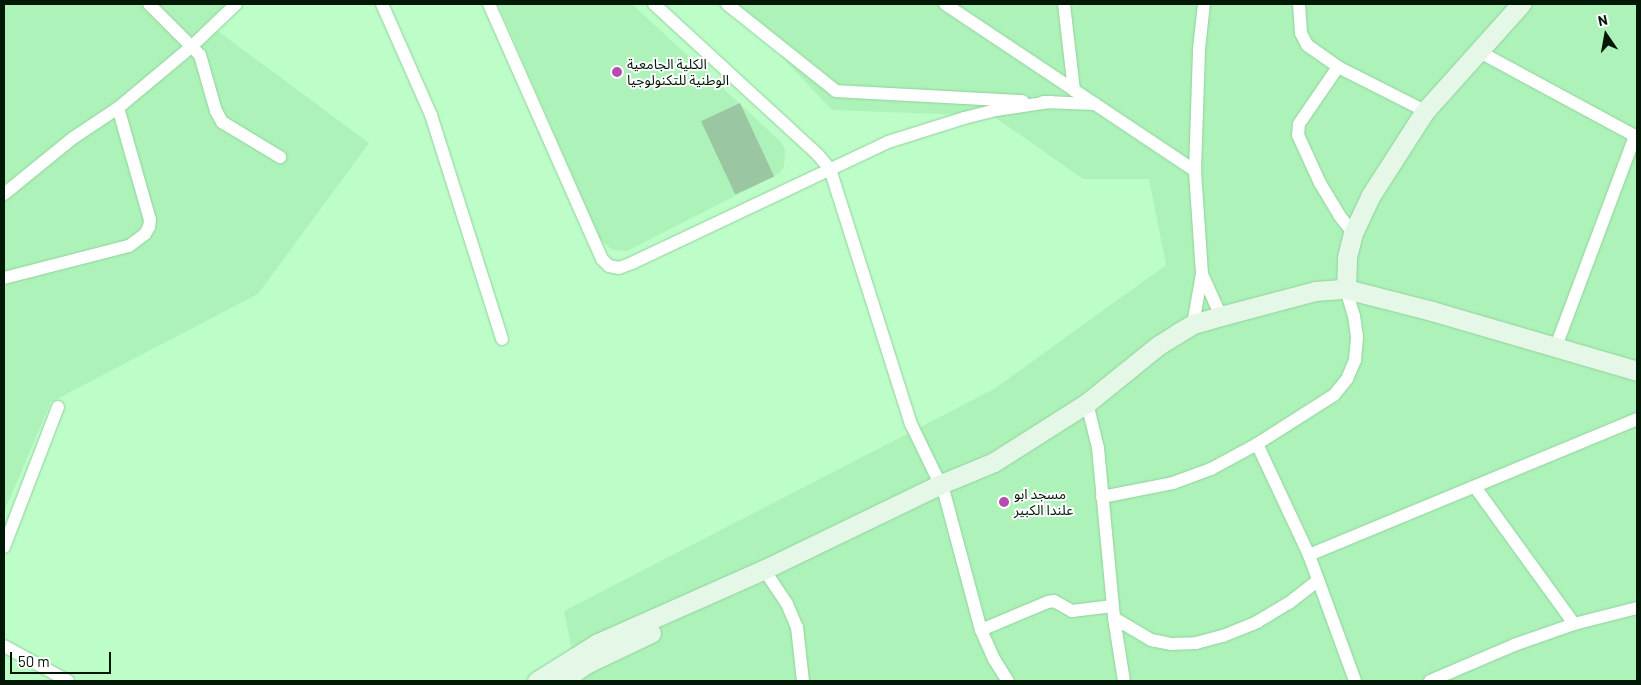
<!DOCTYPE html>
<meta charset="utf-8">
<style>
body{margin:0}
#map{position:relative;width:1641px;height:685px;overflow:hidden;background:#bdfdc8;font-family:Barlow,"Noto Sans Arabic",sans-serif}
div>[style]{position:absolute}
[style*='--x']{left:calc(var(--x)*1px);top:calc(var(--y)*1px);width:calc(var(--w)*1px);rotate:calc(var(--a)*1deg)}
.built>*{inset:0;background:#adf3b9}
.green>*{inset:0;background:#9bc6a2;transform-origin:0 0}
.roads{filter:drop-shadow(0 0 1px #91d09c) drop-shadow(0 0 1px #91d09c)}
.street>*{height:12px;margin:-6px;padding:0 6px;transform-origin:6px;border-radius:6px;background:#fff}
.secondary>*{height:19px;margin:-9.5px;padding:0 9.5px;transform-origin:9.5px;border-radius:9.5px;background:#e5f8e8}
.dots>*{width:14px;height:14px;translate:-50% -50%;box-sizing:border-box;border:2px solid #fff;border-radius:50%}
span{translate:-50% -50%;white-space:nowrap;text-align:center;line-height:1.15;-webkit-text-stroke:4px #fff;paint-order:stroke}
.poi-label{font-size:14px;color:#011806}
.left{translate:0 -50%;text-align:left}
.frame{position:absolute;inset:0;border:5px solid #011806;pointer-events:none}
.north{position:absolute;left:1581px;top:10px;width:50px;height:50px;-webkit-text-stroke:4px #fff;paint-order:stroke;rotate:348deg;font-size:14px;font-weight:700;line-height:20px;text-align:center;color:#011806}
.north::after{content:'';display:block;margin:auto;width:18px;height:22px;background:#011806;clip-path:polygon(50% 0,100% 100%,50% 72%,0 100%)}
.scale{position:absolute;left:10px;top:652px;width:101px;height:22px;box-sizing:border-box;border:2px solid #011806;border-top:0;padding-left:6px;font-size:15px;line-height:18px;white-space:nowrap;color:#011806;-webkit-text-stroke:4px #fff;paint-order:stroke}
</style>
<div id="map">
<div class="built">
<i style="clip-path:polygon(4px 4px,239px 4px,215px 29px,369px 143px,258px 294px,51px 402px,4px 512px)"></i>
<i style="clip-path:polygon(498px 4px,632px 4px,780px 141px,785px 150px,784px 167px,778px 174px,627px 251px,612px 250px,600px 239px)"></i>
<i style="clip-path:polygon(732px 4px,1637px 4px,1637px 681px,578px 681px,564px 611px,994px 389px,1166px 265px,1149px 179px,1083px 179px,993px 116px,832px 110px)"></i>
</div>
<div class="green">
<i style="left:740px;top:103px;width:81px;height:43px;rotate:65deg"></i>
</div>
<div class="roads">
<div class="street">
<i style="--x:149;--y:4;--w:72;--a:45"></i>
<i style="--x:200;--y:55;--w:58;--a:74.1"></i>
<i style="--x:216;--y:111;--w:13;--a:61"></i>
<i style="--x:222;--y:122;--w:68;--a:31.1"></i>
<i style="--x:382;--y:4;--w:121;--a:66.2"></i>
<i style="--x:431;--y:115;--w:235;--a:72.4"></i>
<i style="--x:489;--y:4;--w:279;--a:66.1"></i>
<i style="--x:602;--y:259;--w:10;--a:45"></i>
<i style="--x:609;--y:266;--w:10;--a:11"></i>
<i style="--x:619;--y:268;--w:14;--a:-21"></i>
<i style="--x:632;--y:263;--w:283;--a:-25.3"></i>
<i style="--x:888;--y:142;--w:80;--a:-17.5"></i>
<i style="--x:964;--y:118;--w:33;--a:-14"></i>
<i style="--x:996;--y:110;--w:56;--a:-8.3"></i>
<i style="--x:654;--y:4;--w:223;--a:42.6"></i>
<i style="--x:818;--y:155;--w:18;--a:49"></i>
<i style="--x:830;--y:169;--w:268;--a:72.4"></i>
<i style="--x:911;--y:424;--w:76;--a:64.1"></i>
<i style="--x:944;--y:492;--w:143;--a:75"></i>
<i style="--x:981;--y:630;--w:32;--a:66"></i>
<i style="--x:994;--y:659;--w:26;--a:58"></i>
<i style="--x:727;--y:4;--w:139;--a:38.6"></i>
<i style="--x:836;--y:91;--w:187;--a:3.1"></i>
<i style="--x:945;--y:4;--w:301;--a:33.7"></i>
<i style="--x:1064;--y:4;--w:87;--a:83.4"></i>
<i style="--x:1299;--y:4;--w:29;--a:86"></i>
<i style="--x:1301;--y:33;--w:13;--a:63"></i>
<i style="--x:1307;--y:45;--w:38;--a:35"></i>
<i style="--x:1338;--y:67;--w:97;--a:26.8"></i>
<i style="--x:1478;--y:51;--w:181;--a:28.4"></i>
<i style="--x:1338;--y:67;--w:69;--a:124.4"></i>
<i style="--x:1299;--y:124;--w:11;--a:95"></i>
<i style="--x:1298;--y:135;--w:53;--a:65.4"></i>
<i style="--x:1320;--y:183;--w:37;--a:59"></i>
<i style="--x:1339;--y:215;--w:23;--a:52"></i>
<i style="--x:1043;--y:102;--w:52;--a:2.2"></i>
<i style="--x:4;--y:194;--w:89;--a:-39.1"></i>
<i style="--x:73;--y:138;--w:54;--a:-33.7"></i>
<i style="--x:118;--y:108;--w:95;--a:-39.9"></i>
<i style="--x:191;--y:47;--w:62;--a:-43.7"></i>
<i style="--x:1202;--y:274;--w:46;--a:65.7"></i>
<i style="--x:4;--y:278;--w:129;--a:-14.4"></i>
<i style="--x:129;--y:246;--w:20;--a:-37"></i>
<i style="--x:145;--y:234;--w:8;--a:-60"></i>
<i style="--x:149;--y:227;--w:7;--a:-82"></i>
<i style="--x:150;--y:220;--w:116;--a:-105.9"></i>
<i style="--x:1193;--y:324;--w:51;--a:-79.8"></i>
<i style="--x:1202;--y:274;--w:103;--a:-93.9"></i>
<i style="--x:1195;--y:171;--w:122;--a:-88.1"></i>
<i style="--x:1199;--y:49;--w:45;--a:-83.7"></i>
<i style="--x:1555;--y:349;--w:228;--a:-69.4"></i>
<i style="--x:1087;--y:403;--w:46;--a:76.3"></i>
<i style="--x:1098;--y:448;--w:171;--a:84.6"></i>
<i style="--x:1114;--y:618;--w:64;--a:81"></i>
<i style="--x:1257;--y:444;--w:123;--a:64.9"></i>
<i style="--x:1309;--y:555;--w:134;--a:69.9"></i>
<i style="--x:1475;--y:487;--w:169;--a:54.1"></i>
<i style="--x:1102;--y:497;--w:72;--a:-11.2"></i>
<i style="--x:1173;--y:483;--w:40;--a:-20.2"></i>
<i style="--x:1211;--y:469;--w:52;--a:-28.5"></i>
<i style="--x:1257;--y:444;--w:91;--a:-32.5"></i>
<i style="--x:1334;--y:395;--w:21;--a:-51"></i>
<i style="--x:1347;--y:379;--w:21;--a:-67"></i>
<i style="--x:1355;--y:360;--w:23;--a:-85"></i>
<i style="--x:1357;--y:337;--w:21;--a:-98"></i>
<i style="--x:1354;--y:316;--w:28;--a:-107"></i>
<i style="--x:4;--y:547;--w:150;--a:-68.9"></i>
<i style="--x:1309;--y:555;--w:355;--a:-22.5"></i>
<i style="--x:769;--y:577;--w:32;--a:56"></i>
<i style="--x:787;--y:604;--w:25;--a:67"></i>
<i style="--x:797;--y:627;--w:54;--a:83.7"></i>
<i style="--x:1114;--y:618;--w:43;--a:30.7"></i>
<i style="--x:1151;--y:640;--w:20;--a:11"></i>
<i style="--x:1171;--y:644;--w:25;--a:-2"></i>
<i style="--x:1196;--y:643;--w:28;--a:-15"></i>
<i style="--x:1223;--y:636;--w:37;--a:-22"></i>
<i style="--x:1257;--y:622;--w:37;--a:-31"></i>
<i style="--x:1289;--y:603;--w:37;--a:-38"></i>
<i style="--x:981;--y:630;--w:73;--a:-22.7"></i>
<i style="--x:1048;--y:602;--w:6;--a:-9"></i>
<i style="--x:1054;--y:601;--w:21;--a:29"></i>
<i style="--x:1072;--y:611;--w:41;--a:-7"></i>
<i style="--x:4;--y:646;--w:73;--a:28.7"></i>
<i style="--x:1430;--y:681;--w:91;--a:-23.2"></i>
<i style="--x:1514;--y:645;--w:64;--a:-19.3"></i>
<i style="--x:1574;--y:624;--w:65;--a:-14.3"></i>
</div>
<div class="secondary">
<i style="--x:1346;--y:289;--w:32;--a:-88"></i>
<i style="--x:1347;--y:257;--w:25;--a:-76"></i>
<i style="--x:1353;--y:233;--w:42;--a:-64.7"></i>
<i style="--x:1371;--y:195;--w:100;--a:-57.3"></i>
<i style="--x:1425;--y:111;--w:144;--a:-48.1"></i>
<i style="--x:537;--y:681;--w:72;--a:-31.9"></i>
<i style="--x:598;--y:643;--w:183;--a:-23.9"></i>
<i style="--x:765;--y:569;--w:195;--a:-25.8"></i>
<i style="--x:941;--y:484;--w:57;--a:-22.5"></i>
<i style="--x:994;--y:462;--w:110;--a:-32.4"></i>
<i style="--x:1087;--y:403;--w:92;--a:-38.9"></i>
<i style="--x:1159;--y:345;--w:22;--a:-32"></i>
<i style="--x:1178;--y:333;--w:17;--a:-31"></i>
<i style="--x:1193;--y:324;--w:29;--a:-16"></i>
<i style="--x:1221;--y:316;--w:97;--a:-14.9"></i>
<i style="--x:1315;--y:291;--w:31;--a:-4"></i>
<i style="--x:1346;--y:289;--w:89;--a:14.3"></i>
<i style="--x:1432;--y:311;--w:214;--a:16.3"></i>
<i style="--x:561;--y:681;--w:30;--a:-34"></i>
<i style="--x:586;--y:664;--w:72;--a:-25.5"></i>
</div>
</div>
<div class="dots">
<i style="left:617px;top:72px;background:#b64eb1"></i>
<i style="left:1004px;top:502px;background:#b64eb1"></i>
</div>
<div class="poi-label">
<span class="left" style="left:627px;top:72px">الكلية الجامعية<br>الوطنية للتكنولوجيا</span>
<span class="left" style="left:1014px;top:502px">مسجد ابو<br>علندا الكبير</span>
</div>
<div class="frame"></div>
<div class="north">N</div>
<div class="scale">50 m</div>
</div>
